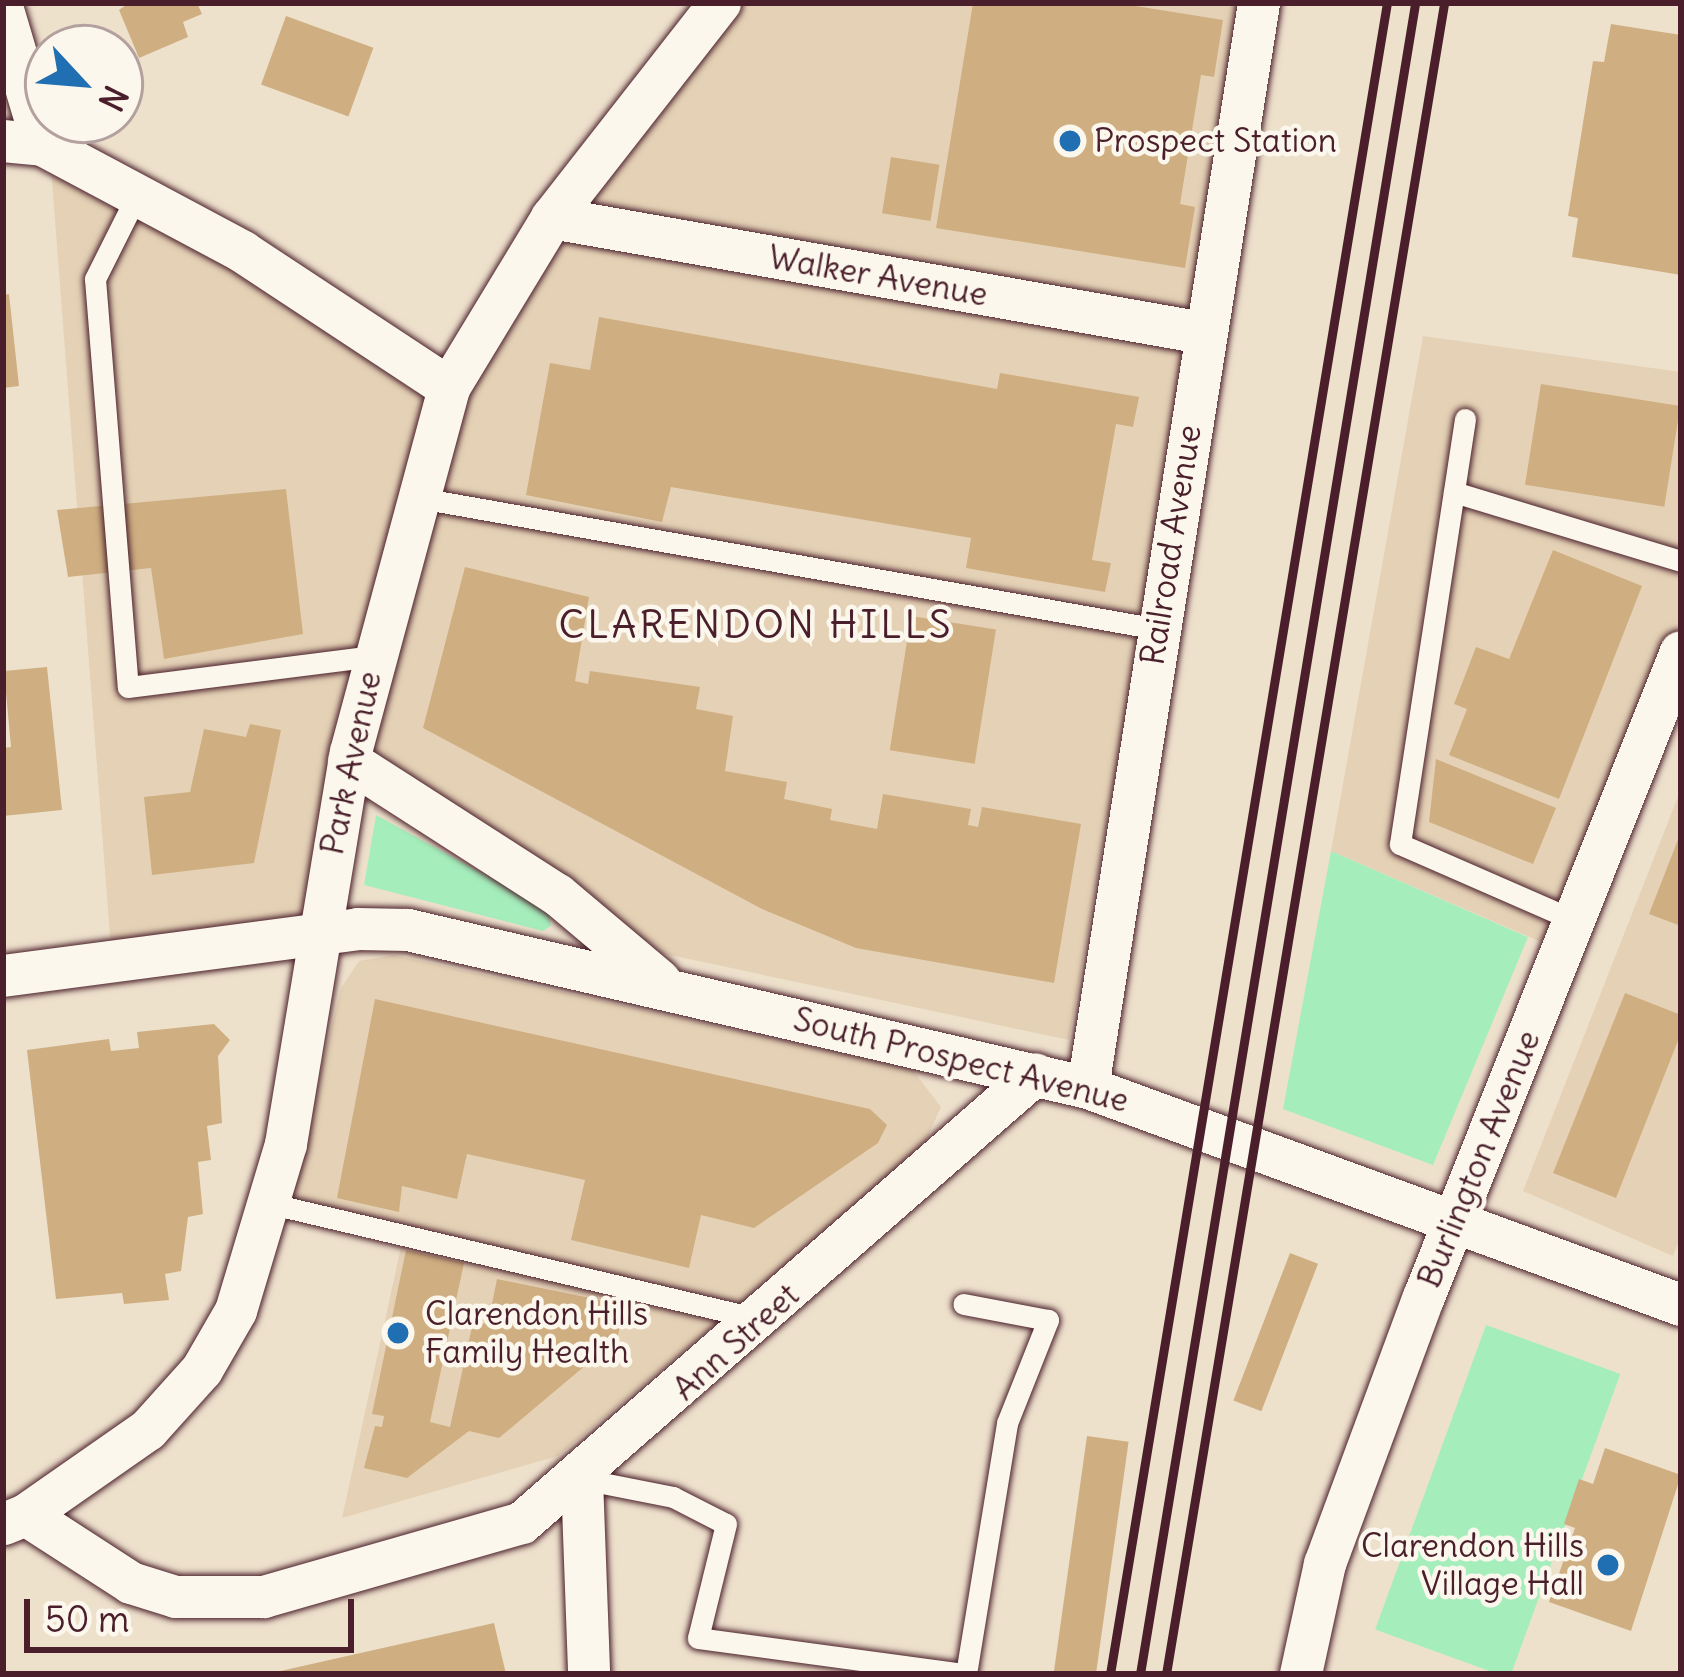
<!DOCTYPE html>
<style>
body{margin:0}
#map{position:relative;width:1684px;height:1677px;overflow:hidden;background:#eee1cc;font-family:Delius,sans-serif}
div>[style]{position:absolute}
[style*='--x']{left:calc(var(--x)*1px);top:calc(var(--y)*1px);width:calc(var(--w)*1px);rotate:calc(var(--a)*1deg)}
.built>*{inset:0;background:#e5d2b6}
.green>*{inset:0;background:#a5eebc;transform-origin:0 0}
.building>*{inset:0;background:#cfaf82;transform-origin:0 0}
.roads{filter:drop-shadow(0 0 3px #4a1f2b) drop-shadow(0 0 3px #4a1f2b)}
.service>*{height:21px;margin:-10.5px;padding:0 10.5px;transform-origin:10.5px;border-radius:10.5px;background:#fbf7ec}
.minor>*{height:42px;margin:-21px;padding:0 21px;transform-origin:21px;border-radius:21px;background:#fbf7ec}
.rail>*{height:9px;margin:-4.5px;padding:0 4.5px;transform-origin:4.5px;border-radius:4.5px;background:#4a1f2b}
.dots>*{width:33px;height:33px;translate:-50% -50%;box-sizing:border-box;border:6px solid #fbf7ec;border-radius:50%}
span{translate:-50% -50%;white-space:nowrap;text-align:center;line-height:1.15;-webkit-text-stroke:9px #fbf7ec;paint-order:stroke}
.poi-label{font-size:33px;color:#4a1f2b}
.left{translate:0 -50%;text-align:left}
.right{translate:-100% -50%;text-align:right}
.street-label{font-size:33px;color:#4a1f2b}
.quarter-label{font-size:39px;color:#4a1f2b;letter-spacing:3px}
.frame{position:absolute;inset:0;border:6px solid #4a1f2b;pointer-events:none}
.north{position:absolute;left:24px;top:24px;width:120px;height:120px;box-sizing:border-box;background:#fbf7ec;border:3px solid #b4a19f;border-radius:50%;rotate:116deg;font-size:33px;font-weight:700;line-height:48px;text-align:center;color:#4a1f2b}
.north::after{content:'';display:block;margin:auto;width:42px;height:54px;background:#1f6fb2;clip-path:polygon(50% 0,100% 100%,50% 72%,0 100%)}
.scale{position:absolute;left:24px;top:1599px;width:330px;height:54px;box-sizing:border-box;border:6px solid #4a1f2b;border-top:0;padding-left:15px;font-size:36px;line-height:42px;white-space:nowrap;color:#4a1f2b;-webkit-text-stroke:9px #fbf7ec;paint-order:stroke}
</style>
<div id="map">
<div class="built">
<i style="clip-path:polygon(739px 3px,1241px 3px,1195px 320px,575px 209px)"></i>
<i style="clip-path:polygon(51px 168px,438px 384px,306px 923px,111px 949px)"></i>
<i style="clip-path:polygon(559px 229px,1190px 344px,1069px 1040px,651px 951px,363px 760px,465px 388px)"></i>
<i style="clip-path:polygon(1423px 336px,1681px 372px,1681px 625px,1555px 948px,1331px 851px)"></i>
<i style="clip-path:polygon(1681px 789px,1681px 1236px,1673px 1256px,1523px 1191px)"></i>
<i style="clip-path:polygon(394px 955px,912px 1069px,941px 1107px,920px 1153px,558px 1456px,342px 1518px,402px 1242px,286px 1216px,341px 988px,359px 961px)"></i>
</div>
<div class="green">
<i style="clip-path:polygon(376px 815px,548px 909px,551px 926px,543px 931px,364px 885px)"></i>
<i style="clip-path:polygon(1331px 851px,1528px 937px,1433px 1165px,1283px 1109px)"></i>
<i style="left:1486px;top:1325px;width:143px;height:324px;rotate:20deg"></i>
</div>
<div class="building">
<i style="clip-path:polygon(129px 3px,197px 3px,202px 14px,183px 22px,188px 37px,139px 58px,119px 10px)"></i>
<i style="clip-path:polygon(973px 3px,1117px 3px,1223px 20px,1214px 77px,1201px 75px,1180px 204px,1195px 207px,1185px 268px,936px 228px)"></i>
<i style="left:286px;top:16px;width:93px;height:73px;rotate:20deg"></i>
<i style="clip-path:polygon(1611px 24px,1681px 35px,1681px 275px,1572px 257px,1578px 218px,1568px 216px,1593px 61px,1604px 62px)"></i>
<i style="left:891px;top:157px;width:49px;height:57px;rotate:9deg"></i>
<i style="clip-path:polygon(9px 294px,19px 386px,3px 388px,3px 295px)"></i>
<i style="clip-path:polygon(599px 317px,997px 389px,1000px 373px,1139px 397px,1133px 427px,1116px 424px,1092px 560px,1111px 563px,1105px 592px,966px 568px,971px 538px,671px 487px,662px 522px,526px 495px,550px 363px,590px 370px)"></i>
<i style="left:1541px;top:384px;width:141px;height:102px;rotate:9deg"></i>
<i style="clip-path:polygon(286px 489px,303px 634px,164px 659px,151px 568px,68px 577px,57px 510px)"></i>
<i style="clip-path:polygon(1553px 550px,1642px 586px,1559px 799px,1449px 755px,1467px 709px,1454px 704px,1476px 647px,1509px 659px)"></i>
<i style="clip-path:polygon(465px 567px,589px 597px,575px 681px,588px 684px,590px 671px,700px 687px,696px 709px,733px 716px,725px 771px,787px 782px,784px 799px,832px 809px,830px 820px,877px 829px,883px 794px,971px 809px,968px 825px,978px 827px,982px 807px,1081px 824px,1054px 983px,856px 948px,762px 909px,423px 728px)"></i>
<i style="left:911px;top:616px;width:86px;height:136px;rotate:9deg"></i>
<i style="clip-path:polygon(47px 667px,62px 810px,3px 816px,3px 748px,11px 747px,4px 671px)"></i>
<i style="clip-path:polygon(250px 724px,281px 730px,254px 863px,152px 875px,144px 797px,190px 792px,204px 729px,246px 737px)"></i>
<i style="clip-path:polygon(1436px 759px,1556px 808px,1533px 864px,1429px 822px)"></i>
<i style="clip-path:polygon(1681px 832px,1681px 926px,1649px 914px)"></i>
<i style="clip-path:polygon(1625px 993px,1681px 1015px,1681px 1033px,1616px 1198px,1553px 1173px)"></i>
<i style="clip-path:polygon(375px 999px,870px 1109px,887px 1125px,878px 1143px,754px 1228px,701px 1215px,689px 1268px,571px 1240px,585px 1180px,467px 1154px,457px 1199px,402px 1186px,399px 1212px,337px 1198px)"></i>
<i style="clip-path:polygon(214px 1024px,230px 1040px,218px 1056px,222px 1123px,207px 1126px,211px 1160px,198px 1162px,203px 1214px,188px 1217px,181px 1271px,165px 1274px,169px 1300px,124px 1304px,122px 1293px,56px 1299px,27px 1050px,109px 1039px,111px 1051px,139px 1048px,137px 1032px)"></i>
<i style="clip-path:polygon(406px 1250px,464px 1263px,430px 1422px,450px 1427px,473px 1322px,488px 1324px,497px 1279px,624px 1305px,615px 1351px,605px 1349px,499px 1438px,469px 1431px,407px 1478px,364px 1468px,375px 1426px,382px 1427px,384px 1416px,372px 1414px)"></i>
<i style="left:1290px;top:1253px;width:30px;height:158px;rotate:21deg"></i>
<i style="left:1087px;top:1436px;width:42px;height:241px;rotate:8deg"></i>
<i style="clip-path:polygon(1605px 1448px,1681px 1475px,1631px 1631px,1549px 1602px,1575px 1528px,1564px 1524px,1579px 1479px,1593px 1484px)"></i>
<i style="clip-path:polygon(494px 1623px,506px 1674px,276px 1674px,276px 1672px)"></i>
</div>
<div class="roads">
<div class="service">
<i style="--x:137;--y:195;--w:94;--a:116.6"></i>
<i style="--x:95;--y:279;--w:409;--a:85.4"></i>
<i style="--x:128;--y:687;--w:249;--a:-7.2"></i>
<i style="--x:1465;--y:419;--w:430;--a:98.7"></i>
<i style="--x:1400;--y:844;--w:190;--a:23.6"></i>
<i style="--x:1454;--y:492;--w:237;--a:16.9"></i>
<i style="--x:414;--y:497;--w:756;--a:10.06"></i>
<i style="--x:272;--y:1204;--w:496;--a:13.3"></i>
<i style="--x:582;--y:1479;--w:93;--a:11.2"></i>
<i style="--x:673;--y:1497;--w:59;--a:27"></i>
<i style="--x:726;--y:1524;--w:117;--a:103.8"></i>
<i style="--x:698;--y:1638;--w:270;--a:7.7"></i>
<i style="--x:966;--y:1674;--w:254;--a:-80.7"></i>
<i style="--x:1007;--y:1423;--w:111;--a:-68.3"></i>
<i style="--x:1048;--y:1320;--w:86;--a:-169.3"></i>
</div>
<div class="minor">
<i style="--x:3;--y:10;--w:141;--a:73.5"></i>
<i style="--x:3;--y:141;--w:40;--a:5.7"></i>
<i style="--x:43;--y:145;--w:227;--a:28.1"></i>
<i style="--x:243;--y:252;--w:247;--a:33.4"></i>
<i style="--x:552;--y:218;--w:661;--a:10.02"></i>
<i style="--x:349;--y:761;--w:248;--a:32.7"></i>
<i style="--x:558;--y:895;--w:133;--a:40.1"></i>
<i style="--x:3;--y:976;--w:358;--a:-7.5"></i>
<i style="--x:358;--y:929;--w:50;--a:1.1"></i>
<i style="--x:408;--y:930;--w:698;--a:13.08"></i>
<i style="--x:1088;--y:1088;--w:631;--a:20.1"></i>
<i style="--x:1088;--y:1088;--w:1098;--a:-81.04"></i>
<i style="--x:582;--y:1479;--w:195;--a:87.9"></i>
<i style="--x:26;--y:1515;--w:149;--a:-34.9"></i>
<i style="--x:148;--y:1430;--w:81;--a:-48"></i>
<i style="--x:202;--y:1370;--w:68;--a:-60"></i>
<i style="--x:236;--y:1311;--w:174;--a:-73.3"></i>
<i style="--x:286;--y:1144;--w:397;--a:-80.6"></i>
<i style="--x:351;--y:752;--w:377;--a:-74.9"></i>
<i style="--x:449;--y:388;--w:199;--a:-58.8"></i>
<i style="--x:552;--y:218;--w:273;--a:-52"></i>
<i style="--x:4;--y:1524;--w:24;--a:-22"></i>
<i style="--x:26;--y:1515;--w:125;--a:32.9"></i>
<i style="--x:131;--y:1583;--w:47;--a:17.3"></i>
<i style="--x:176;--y:1597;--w:88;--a:0"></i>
<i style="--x:264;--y:1597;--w:268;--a:-16"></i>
<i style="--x:522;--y:1523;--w:682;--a:-41.14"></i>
<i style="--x:1301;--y:1674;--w:113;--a:-77.7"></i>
<i style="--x:1325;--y:1564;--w:285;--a:-69.7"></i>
<i style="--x:1424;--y:1297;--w:694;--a:-68.28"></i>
</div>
</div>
<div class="rail">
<i style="--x:1110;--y:1674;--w:1694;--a:-80.59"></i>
<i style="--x:1140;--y:1674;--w:1693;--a:-80.65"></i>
<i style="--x:1166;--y:1674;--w:1694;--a:-80.55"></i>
</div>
<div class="dots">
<i style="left:1070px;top:141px;background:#1f6fb2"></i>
<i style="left:398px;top:1333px;background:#1f6fb2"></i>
<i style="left:1608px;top:1565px;background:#1f6fb2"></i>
</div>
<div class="poi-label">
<span class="left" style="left:1094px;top:141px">Prospect Station</span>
<span class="left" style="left:425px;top:1333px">Clarendon Hills<br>Family Health</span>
<span class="right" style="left:1584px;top:1565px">Clarendon Hills<br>Village Hall</span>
</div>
<div class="street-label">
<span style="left:878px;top:276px;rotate:10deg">Walker Avenue</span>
<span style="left:1171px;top:545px;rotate:-81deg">Railroad Avenue</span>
<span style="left:351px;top:763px;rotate:-78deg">Park Avenue</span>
<span style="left:961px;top:1060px;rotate:14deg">South Prospect Avenue</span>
<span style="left:1479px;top:1159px;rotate:-68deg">Burlington Avenue</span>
<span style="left:736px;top:1342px;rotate:-42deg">Ann Street</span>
</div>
<div class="quarter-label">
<span style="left:756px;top:625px">CLARENDON HILLS</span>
</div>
<div class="frame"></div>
<div class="north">N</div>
<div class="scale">50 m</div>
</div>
